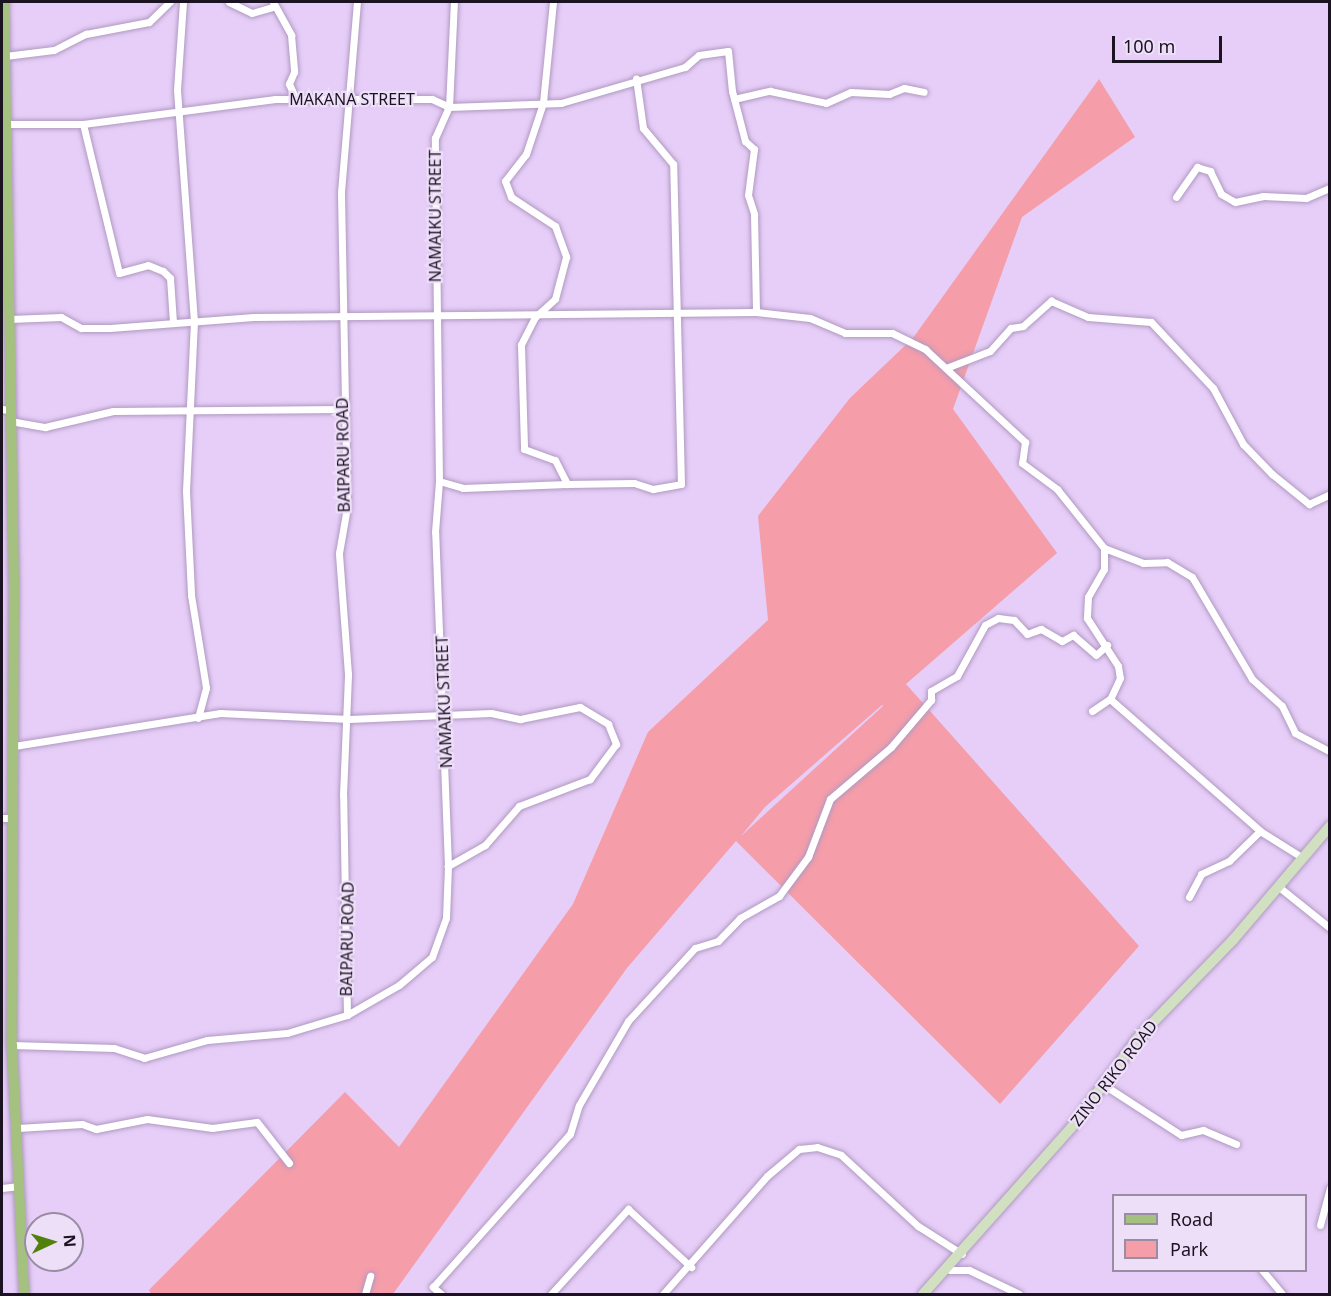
<!DOCTYPE html>
<style>
body{margin:0}
#map{position:relative;width:1331px;height:1296px;overflow:hidden;background:#e6cef8;font-family:"Noto Sans",sans-serif}
div>[style]{position:absolute}
[style*='--x']{left:calc(var(--x)*1px);top:calc(var(--y)*1px);width:calc(var(--w)*1px);rotate:calc(var(--a)*1deg)}
.green>*{inset:0;background:#f59da9}
.roads{filter:drop-shadow(0 0 2px #b099c1) drop-shadow(0 0 2px #b099c1)}
.street>*{height:7px;margin:-3.5px;padding:0 3.5px;transform-origin:3.5px;border-radius:3.5px;background:#fff}
.secondary>*{height:10px;margin:-5px;padding:0 5px;transform-origin:5px;border-radius:5px;background:#d1e0c0}
.primary>*{height:10px;margin:-5px;padding:0 5px;transform-origin:5px;border-radius:5px;background:#a4c180}
span{translate:-50% -50%;white-space:nowrap;text-align:center;line-height:1.15;-webkit-text-stroke:4.5px #eedff9;paint-order:stroke}
.street-label{font-size:16px;color:#1c1322}
.frame{position:absolute;inset:0;border:3px solid #1c1322;pointer-events:none}
.legend{position:absolute;left:1112px;top:1194px;width:195px;height:78px;box-sizing:border-box;background:#eedff9;border:2px solid #9a8da3;margin:0;padding:8px 10px;list-style:none;font-size:18px;color:#1c1322}
.legend li{display:flex;align-items:center;gap:12px;height:30px}
.legend b{width:30px;border:2px solid #9a8da3}
.north{position:absolute;left:24px;top:1212px;width:60px;height:60px;box-sizing:border-box;background:#eedff9;border:2px solid #9a8da3;border-radius:50%;rotate:86deg;font-size:16px;font-weight:700;line-height:24px;text-align:center;color:#1c1322}
.north::after{content:'';display:block;margin:auto;width:21px;height:27px;background:#52800c;clip-path:polygon(50% 0,100% 100%,50% 72%,0 100%)}
.scale{position:absolute;left:1112px;top:36px;width:110px;height:27px;box-sizing:border-box;border:3px solid #1c1322;border-top:0;padding-left:8px;font-size:18px;line-height:21px;white-space:nowrap;color:#1c1322;-webkit-text-stroke:4px #eedff9;paint-order:stroke}
</style>
<div id="map">
<div class="green">
<i style="clip-path:polygon(evenodd,1099px 79px,1135px 137px,1022px 217px,953px 409px,1057px 553px,906px 684px,1139px 946px,1000px 1104px,736px 841px,627px 968px,393px 1294px,151px 1294px,149px 1290px,345px 1092px,399px 1147px,573px 904px,648px 732px,768px 620px,758px 516px,850px 398px,913px 338px,1099px 79px,882px 705px,883px 706px,741px 836px,765px 807px,882px 705px)"></i>
</div>
<div class="roads">
<div class="street">
<i style="--x:183;--y:2;--w:88;--a:93.9"></i>
<i style="--x:177;--y:90;--w:232;--a:85.8"></i>
<i style="--x:194;--y:321;--w:170;--a:92.7"></i>
<i style="--x:186;--y:491;--w:104;--a:87.2"></i>
<i style="--x:191;--y:595;--w:94;--a:80.8"></i>
<i style="--x:206;--y:688;--w:31;--a:105"></i>
<i style="--x:229;--y:2;--w:25;--a:26"></i>
<i style="--x:252;--y:13;--w:22;--a:-16"></i>
<i style="--x:273;--y:2;--w:38;--a:61"></i>
<i style="--x:291;--y:35;--w:37;--a:85"></i>
<i style="--x:294;--y:72;--w:13;--a:113"></i>
<i style="--x:289;--y:84;--w:17;--a:65"></i>
<i style="--x:553;--y:2;--w:101;--a:95.7"></i>
<i style="--x:543;--y:103;--w:54;--a:108.4"></i>
<i style="--x:526;--y:154;--w:34;--a:128"></i>
<i style="--x:505;--y:181;--w:17;--a:69"></i>
<i style="--x:511;--y:197;--w:53;--a:33.4"></i>
<i style="--x:555;--y:226;--w:33;--a:70"></i>
<i style="--x:566;--y:257;--w:43;--a:104.7"></i>
<i style="--x:555;--y:299;--w:27;--a:138"></i>
<i style="--x:535;--y:317;--w:31;--a:117"></i>
<i style="--x:521;--y:345;--w:104;--a:88.3"></i>
<i style="--x:524;--y:449;--w:33;--a:20"></i>
<i style="--x:555;--y:460;--w:27;--a:63"></i>
<i style="--x:567;--y:484;--w:67;--a:-0.9"></i>
<i style="--x:634;--y:483;--w:20;--a:18"></i>
<i style="--x:653;--y:489;--w:28;--a:-10"></i>
<i style="--x:681;--y:484;--w:320;--a:-91.4"></i>
<i style="--x:673;--y:164;--w:47;--a:-129.8"></i>
<i style="--x:643;--y:128;--w:50;--a:-98"></i>
<i style="--x:5;--y:56;--w:49;--a:-7"></i>
<i style="--x:54;--y:50;--w:36;--a:-27"></i>
<i style="--x:86;--y:34;--w:64;--a:-10.8"></i>
<i style="--x:149;--y:22;--w:29;--a:-44"></i>
<i style="--x:734;--y:99;--w:37;--a:-13"></i>
<i style="--x:770;--y:91;--w:57;--a:12.1"></i>
<i style="--x:826;--y:103;--w:27;--a:-24"></i>
<i style="--x:851;--y:92;--w:38;--a:3"></i>
<i style="--x:889;--y:94;--w:16;--a:-22"></i>
<i style="--x:904;--y:88;--w:20;--a:11"></i>
<i style="--x:4;--y:124;--w:79;--a:0"></i>
<i style="--x:83;--y:124;--w:194;--a:-7.4"></i>
<i style="--x:275;--y:99;--w:157;--a:0"></i>
<i style="--x:432;--y:99;--w:19;--a:25"></i>
<i style="--x:449;--y:107;--w:112;--a:-2"></i>
<i style="--x:561;--y:103;--w:129;--a:-16.2"></i>
<i style="--x:685;--y:67;--w:18;--a:-41"></i>
<i style="--x:699;--y:55;--w:29;--a:-8"></i>
<i style="--x:728;--y:51;--w:40;--a:84.3"></i>
<i style="--x:732;--y:91;--w:52;--a:75.4"></i>
<i style="--x:745;--y:141;--w:12;--a:42"></i>
<i style="--x:754;--y:149;--w:46;--a:97.4"></i>
<i style="--x:748;--y:195;--w:20;--a:72"></i>
<i style="--x:754;--y:214;--w:98;--a:88.8"></i>
<i style="--x:83;--y:124;--w:153;--a:76.4"></i>
<i style="--x:119;--y:273;--w:30;--a:-15"></i>
<i style="--x:148;--y:265;--w:16;--a:22"></i>
<i style="--x:163;--y:271;--w:10;--a:45"></i>
<i style="--x:170;--y:278;--w:44;--a:86.1"></i>
<i style="--x:1176;--y:197;--w:37;--a:-55"></i>
<i style="--x:1197;--y:167;--w:14;--a:17"></i>
<i style="--x:1210;--y:171;--w:25;--a:64"></i>
<i style="--x:1221;--y:194;--w:16;--a:30"></i>
<i style="--x:1235;--y:202;--w:29;--a:-12"></i>
<i style="--x:1263;--y:196;--w:43;--a:2.7"></i>
<i style="--x:1306;--y:198;--w:26;--a:-23"></i>
<i style="--x:10;--y:319;--w:51;--a:-2.2"></i>
<i style="--x:61;--y:317;--w:23;--a:29"></i>
<i style="--x:81;--y:328;--w:29;--a:0"></i>
<i style="--x:110;--y:328;--w:144;--a:-4.4"></i>
<i style="--x:254;--y:317;--w:502;--a:-0.57"></i>
<i style="--x:756;--y:312;--w:54;--a:6.3"></i>
<i style="--x:810;--y:318;--w:38;--a:23"></i>
<i style="--x:845;--y:333;--w:47;--a:0"></i>
<i style="--x:892;--y:333;--w:37;--a:26"></i>
<i style="--x:925;--y:349;--w:137;--a:42.9"></i>
<i style="--x:1025;--y:442;--w:21;--a:98"></i>
<i style="--x:1022;--y:463;--w:44;--a:36.6"></i>
<i style="--x:1057;--y:489;--w:75;--a:51.5"></i>
<i style="--x:1104;--y:548;--w:42;--a:21"></i>
<i style="--x:1143;--y:563;--w:24;--a:-2"></i>
<i style="--x:1167;--y:562;--w:29;--a:31"></i>
<i style="--x:1192;--y:577;--w:118;--a:59.5"></i>
<i style="--x:1252;--y:679;--w:40;--a:42"></i>
<i style="--x:1282;--y:706;--w:30;--a:64"></i>
<i style="--x:1295;--y:733;--w:40;--a:28"></i>
<i style="--x:946;--y:368;--w:47;--a:-21.1"></i>
<i style="--x:990;--y:351;--w:31;--a:-48"></i>
<i style="--x:1011;--y:328;--w:12;--a:-9"></i>
<i style="--x:1023;--y:326;--w:38;--a:-42"></i>
<i style="--x:1051;--y:301;--w:40;--a:23.4"></i>
<i style="--x:1088;--y:317;--w:63;--a:4.5"></i>
<i style="--x:1151;--y:322;--w:91;--a:46.8"></i>
<i style="--x:1213;--y:388;--w:64;--a:61.8"></i>
<i style="--x:1243;--y:444;--w:42;--a:46"></i>
<i style="--x:1272;--y:474;--w:48;--a:39"></i>
<i style="--x:1309;--y:504;--w:23;--a:-25"></i>
<i style="--x:2;--y:409;--w:6;--a:9"></i>
<i style="--x:10;--y:421;--w:36;--a:10"></i>
<i style="--x:45;--y:427;--w:70;--a:-13.2"></i>
<i style="--x:113;--y:411;--w:229;--a:-0.5"></i>
<i style="--x:439;--y:481;--w:25;--a:16"></i>
<i style="--x:463;--y:488;--w:104;--a:-2.2"></i>
<i style="--x:1104;--y:548;--w:21;--a:90"></i>
<i style="--x:1104;--y:569;--w:32;--a:120"></i>
<i style="--x:1088;--y:597;--w:21;--a:93"></i>
<i style="--x:1087;--y:618;--w:57;--a:57.1"></i>
<i style="--x:1118;--y:666;--w:12;--a:81"></i>
<i style="--x:1120;--y:678;--w:23;--a:115"></i>
<i style="--x:1092;--y:711;--w:22;--a:-34"></i>
<i style="--x:1110;--y:699;--w:200;--a:41.3"></i>
<i style="--x:1260;--y:831;--w:51;--a:32.1"></i>
<i style="--x:14;--y:746;--w:209;--a:-9.1"></i>
<i style="--x:220;--y:713;--w:129;--a:2.7"></i>
<i style="--x:349;--y:719;--w:142;--a:-2.4"></i>
<i style="--x:491;--y:713;--w:30;--a:12"></i>
<i style="--x:520;--y:719;--w:61;--a:-11.3"></i>
<i style="--x:580;--y:707;--w:33;--a:31"></i>
<i style="--x:608;--y:724;--w:22;--a:68"></i>
<i style="--x:616;--y:744;--w:44;--a:126.6"></i>
<i style="--x:590;--y:779;--w:76;--a:159.2"></i>
<i style="--x:519;--y:806;--w:52;--a:131.1"></i>
<i style="--x:485;--y:845;--w:43;--a:150.4"></i>
<i style="--x:2;--y:818;--w:10;--a:0"></i>
<i style="--x:1279;--y:887;--w:65;--a:38.8"></i>
<i style="--x:1189;--y:897;--w:26;--a:-62"></i>
<i style="--x:1201;--y:874;--w:31;--a:-25"></i>
<i style="--x:1229;--y:861;--w:43;--a:-44.1"></i>
<i style="--x:347;--y:1015;--w:220;--a:-91"></i>
<i style="--x:343;--y:795;--w:121;--a:-87.6"></i>
<i style="--x:348;--y:674;--w:121;--a:-94.3"></i>
<i style="--x:339;--y:553;--w:47;--a:-80.1"></i>
<i style="--x:347;--y:507;--w:315;--a:-91.1"></i>
<i style="--x:341;--y:192;--w:191;--a:-85.2"></i>
<i style="--x:12;--y:1045;--w:102;--a:1.7"></i>
<i style="--x:114;--y:1048;--w:32;--a:18"></i>
<i style="--x:144;--y:1058;--w:66;--a:-15.9"></i>
<i style="--x:207;--y:1040;--w:80;--a:-5"></i>
<i style="--x:287;--y:1033;--w:63;--a:-16.7"></i>
<i style="--x:347;--y:1015;--w:60;--a:-30"></i>
<i style="--x:399;--y:985;--w:43;--a:-40.3"></i>
<i style="--x:432;--y:957;--w:41;--a:-70.3"></i>
<i style="--x:446;--y:918;--w:52;--a:-87.8"></i>
<i style="--x:448;--y:866;--w:334;--a:-92.2"></i>
<i style="--x:435;--y:532;--w:51;--a:-85.5"></i>
<i style="--x:439;--y:481;--w:343;--a:-90.7"></i>
<i style="--x:435;--y:138;--w:34;--a:-66"></i>
<i style="--x:449;--y:107;--w:105;--a:-87.3"></i>
<i style="--x:1104;--y:1085;--w:92;--a:33"></i>
<i style="--x:1181;--y:1135;--w:23;--a:-13"></i>
<i style="--x:1203;--y:1130;--w:36;--a:23"></i>
<i style="--x:18;--y:1128;--w:64;--a:-3.6"></i>
<i style="--x:82;--y:1124;--w:15;--a:20"></i>
<i style="--x:96;--y:1129;--w:52;--a:-11.1"></i>
<i style="--x:147;--y:1119;--w:66;--a:7.9"></i>
<i style="--x:212;--y:1128;--w:45;--a:-7.6"></i>
<i style="--x:257;--y:1122;--w:52;--a:52"></i>
<i style="--x:2;--y:1188;--w:17;--a:-7"></i>
<i style="--x:1320;--y:1225;--w:38;--a:-75"></i>
<i style="--x:950;--y:1270;--w:19;--a:0"></i>
<i style="--x:969;--y:1270;--w:55;--a:25.6"></i>
<i style="--x:1262;--y:1270;--w:31;--a:50"></i>
<i style="--x:365;--y:1294;--w:19;--a:-74"></i>
<i style="--x:441;--y:1294;--w:11;--a:-139"></i>
<i style="--x:433;--y:1287;--w:205;--a:-48.2"></i>
<i style="--x:570;--y:1134;--w:30;--a:-73"></i>
<i style="--x:579;--y:1105;--w:97;--a:-59.7"></i>
<i style="--x:628;--y:1021;--w:99;--a:-47.5"></i>
<i style="--x:695;--y:948;--w:24;--a:-17"></i>
<i style="--x:718;--y:941;--w:32;--a:-46"></i>
<i style="--x:740;--y:918;--w:45;--a:-29.4"></i>
<i style="--x:779;--y:896;--w:49;--a:-53.4"></i>
<i style="--x:808;--y:857;--w:62;--a:-69.2"></i>
<i style="--x:830;--y:799;--w:80;--a:-40.4"></i>
<i style="--x:891;--y:747;--w:62;--a:-49.6"></i>
<i style="--x:931;--y:700;--w:9;--a:-90"></i>
<i style="--x:931;--y:691;--w:30;--a:-30"></i>
<i style="--x:957;--y:676;--w:58;--a:-61.2"></i>
<i style="--x:985;--y:625;--w:15;--a:-28"></i>
<i style="--x:998;--y:618;--w:16;--a:7"></i>
<i style="--x:1014;--y:620;--w:19;--a:47"></i>
<i style="--x:1027;--y:634;--w:15;--a:-20"></i>
<i style="--x:1041;--y:629;--w:24;--a:30"></i>
<i style="--x:1062;--y:641;--w:13;--a:-29"></i>
<i style="--x:1073;--y:635;--w:30;--a:41"></i>
<i style="--x:1096;--y:655;--w:15;--a:-42"></i>
<i style="--x:551;--y:1294;--w:115;--a:-47.8"></i>
<i style="--x:628;--y:1209;--w:86;--a:42.6"></i>
<i style="--x:663;--y:1294;--w:157;--a:-48.6"></i>
<i style="--x:767;--y:1176;--w:42;--a:-40.2"></i>
<i style="--x:799;--y:1149;--w:18;--a:-6"></i>
<i style="--x:817;--y:1147;--w:25;--a:18"></i>
<i style="--x:841;--y:1155;--w:105;--a:42.7"></i>
<i style="--x:918;--y:1226;--w:52;--a:32.5"></i>
</div>
<div class="secondary">
<i style="--x:923;--y:1294;--w:222;--a:-48.3"></i>
<i style="--x:1071;--y:1128;--w:111;--a:-53.4"></i>
<i style="--x:1137;--y:1039;--w:138;--a:-45.9"></i>
<i style="--x:1233;--y:940;--w:150;--a:-49.6"></i>
</div>
<div class="primary">
<i style="--x:4;--y:2;--w:586;--a:89.02"></i>
<i style="--x:14;--y:588;--w:457;--a:90.3"></i>
<i style="--x:12;--y:1045;--w:249;--a:87.2"></i>
</div>
</div>
<div class="street-label">
<span style="left:352px;top:99px">MAKANA STREET</span>
<span style="left:435px;top:216px;rotate:-90deg">NAMAIKU STREET</span>
<span style="left:343px;top:455px;rotate:-91deg">BAIPARU ROAD</span>
<span style="left:444px;top:702px;rotate:-92deg">NAMAIKU STREET</span>
<span style="left:347px;top:939px;rotate:-89deg">BAIPARU ROAD</span>
<span style="left:1114px;top:1073px;rotate:-52deg">ZINO RIKO ROAD</span>
</div>
<div class="frame"></div>
<ul class="legend">
<li><b style="height:8px;background:#a4c180"></b>Road</li>
<li><b style="height:16px;background:#f59da9"></b>Park</li>
</ul>
<div class="north">N</div>
<div class="scale">100 m</div>
</div>
